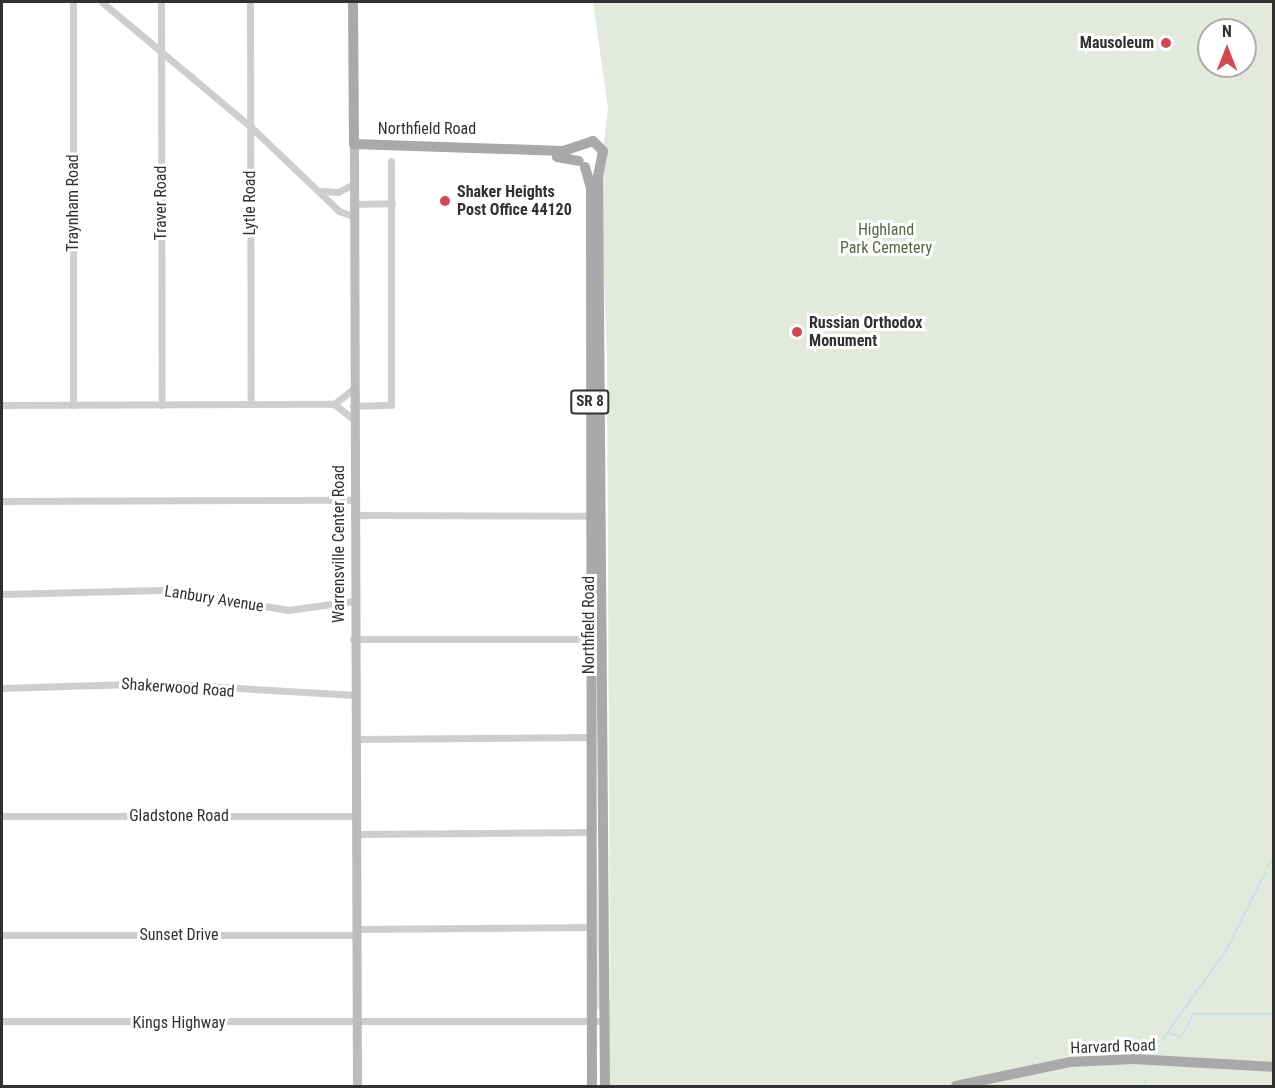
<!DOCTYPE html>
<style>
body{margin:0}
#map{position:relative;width:1275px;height:1088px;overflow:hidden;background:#fff;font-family:"Roboto Condensed",sans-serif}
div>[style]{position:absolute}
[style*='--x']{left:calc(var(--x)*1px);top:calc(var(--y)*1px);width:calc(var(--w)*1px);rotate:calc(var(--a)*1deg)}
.green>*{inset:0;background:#e4e9de}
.stream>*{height:1.5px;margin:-0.75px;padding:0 0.75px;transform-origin:0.75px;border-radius:0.75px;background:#cddee8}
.minor>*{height:7px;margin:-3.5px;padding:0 3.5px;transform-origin:3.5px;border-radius:3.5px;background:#cecece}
.secondary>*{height:9px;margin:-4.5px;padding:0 4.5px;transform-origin:4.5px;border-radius:4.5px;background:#bbb}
.primary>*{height:10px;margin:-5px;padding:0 5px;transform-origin:5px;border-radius:5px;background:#a9a9a9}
.dots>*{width:16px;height:16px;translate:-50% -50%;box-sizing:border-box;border:3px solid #fff;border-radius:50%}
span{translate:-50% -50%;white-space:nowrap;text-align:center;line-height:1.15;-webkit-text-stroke:6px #fff;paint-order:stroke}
.shield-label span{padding:2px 4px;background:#fff;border:2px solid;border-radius:4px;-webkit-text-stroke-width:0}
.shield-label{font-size:15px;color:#313131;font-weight:700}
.poi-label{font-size:16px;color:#313131;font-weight:700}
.right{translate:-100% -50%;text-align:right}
.left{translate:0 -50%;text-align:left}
.street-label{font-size:16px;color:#313131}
.park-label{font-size:16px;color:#556943}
.frame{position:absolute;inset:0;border:3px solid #313131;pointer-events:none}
.north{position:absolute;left:1197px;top:18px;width:60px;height:60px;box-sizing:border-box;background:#fff;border:2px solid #adadad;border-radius:50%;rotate:0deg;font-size:16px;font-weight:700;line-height:24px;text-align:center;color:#313131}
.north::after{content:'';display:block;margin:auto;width:21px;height:27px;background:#d34853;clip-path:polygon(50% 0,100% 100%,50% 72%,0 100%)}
</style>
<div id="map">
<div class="green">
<i style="clip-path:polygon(evenodd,593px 2px,1273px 2px,1273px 1086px,605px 1086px,601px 1010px,596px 1010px,596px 839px,601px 1001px,610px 1001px,607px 359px,600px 174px,608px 108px,593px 2px,1209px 30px,1245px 30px,1245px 66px,1209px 66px,1209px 30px)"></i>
</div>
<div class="stream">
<i style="--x:1268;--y:867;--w:13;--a:-63"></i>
<i style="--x:1167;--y:1032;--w:15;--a:20"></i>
<i style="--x:1181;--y:1037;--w:26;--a:-61"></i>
<i style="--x:1194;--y:1014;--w:80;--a:0"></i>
<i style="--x:1162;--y:1040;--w:110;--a:-54.3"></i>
<i style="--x:1226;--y:951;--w:87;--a:-63.4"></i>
<i style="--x:1144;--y:1086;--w:4;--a:-76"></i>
</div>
<div class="minor">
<i style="--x:73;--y:2;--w:403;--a:90"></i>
<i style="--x:102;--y:2;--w:193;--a:40"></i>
<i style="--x:250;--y:126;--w:123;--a:43.7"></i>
<i style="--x:339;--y:211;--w:15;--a:20"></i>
<i style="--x:161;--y:2;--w:403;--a:89.9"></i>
<i style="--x:250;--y:2;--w:402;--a:89.9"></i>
<i style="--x:322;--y:191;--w:16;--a:4"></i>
<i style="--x:338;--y:192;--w:18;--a:-27"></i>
<i style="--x:353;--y:204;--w:39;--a:-1"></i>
<i style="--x:334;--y:404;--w:24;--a:-38"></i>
<i style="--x:2;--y:405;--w:332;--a:-0.2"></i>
<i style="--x:334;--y:404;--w:24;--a:38"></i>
<i style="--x:353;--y:406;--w:38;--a:-2"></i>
<i style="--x:391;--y:405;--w:244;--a:-90"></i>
<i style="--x:2;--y:501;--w:351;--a:-0.2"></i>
<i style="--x:354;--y:515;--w:240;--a:0.2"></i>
<i style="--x:2;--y:594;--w:169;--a:-1.4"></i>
<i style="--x:171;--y:590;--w:119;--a:9.7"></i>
<i style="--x:288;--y:610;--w:66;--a:-7.9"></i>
<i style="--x:353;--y:639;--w:241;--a:0"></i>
<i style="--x:2;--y:688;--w:155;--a:-1.8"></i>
<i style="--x:157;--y:683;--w:198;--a:3.5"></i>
<i style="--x:356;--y:739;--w:234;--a:-0.5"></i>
<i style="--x:2;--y:816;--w:354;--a:0"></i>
<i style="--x:356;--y:834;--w:237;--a:-0.5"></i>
<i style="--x:356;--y:929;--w:235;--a:-0.5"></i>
<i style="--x:2;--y:935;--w:354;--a:0"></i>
<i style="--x:2;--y:1021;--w:603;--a:0"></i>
</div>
<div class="secondary">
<i style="--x:354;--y:144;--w:942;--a:89.82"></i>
</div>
<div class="primary">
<i style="--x:353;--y:2;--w:142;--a:89.6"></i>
<i style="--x:354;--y:144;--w:209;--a:1.9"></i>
<i style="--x:563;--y:151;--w:32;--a:-18"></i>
<i style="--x:593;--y:141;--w:14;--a:45"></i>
<i style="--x:603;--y:151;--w:25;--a:101"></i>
<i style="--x:598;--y:176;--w:910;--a:89.56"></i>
<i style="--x:557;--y:157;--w:22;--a:10"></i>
<i style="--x:585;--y:167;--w:22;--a:74"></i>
<i style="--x:591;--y:188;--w:898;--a:89.94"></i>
<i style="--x:956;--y:1086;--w:116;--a:-11.9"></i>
<i style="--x:1070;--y:1062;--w:63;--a:-2.7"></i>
<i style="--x:1133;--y:1059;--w:141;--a:3.2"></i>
</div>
<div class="dots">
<i style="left:1166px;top:43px;background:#d34853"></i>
<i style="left:445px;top:201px;background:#d34853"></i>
<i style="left:797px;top:332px;background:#d34853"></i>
</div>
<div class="shield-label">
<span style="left:590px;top:402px">SR 8</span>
</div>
<div class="poi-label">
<span class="right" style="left:1154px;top:43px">Mausoleum</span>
<span class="left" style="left:457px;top:201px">Shaker Heights<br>Post Office 44120</span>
<span class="left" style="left:809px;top:332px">Russian Orthodox<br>Monument</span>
</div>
<div class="street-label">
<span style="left:427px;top:129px">Northfield Road</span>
<span style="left:73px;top:203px;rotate:-90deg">Traynham Road</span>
<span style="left:161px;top:203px;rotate:-90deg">Traver Road</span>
<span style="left:250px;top:203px;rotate:-90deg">Lytle Road</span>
<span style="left:339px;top:544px;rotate:-90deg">Warrensville Center Road</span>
<span style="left:214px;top:599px;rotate:9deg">Lanbury Avenue</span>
<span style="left:589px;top:625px;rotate:-90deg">Northfield Road</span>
<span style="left:178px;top:688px;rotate:4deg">Shakerwood Road</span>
<span style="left:179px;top:816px">Gladstone Road</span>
<span style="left:179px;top:935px">Sunset Drive</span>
<span style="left:179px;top:1023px">Kings Highway</span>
<span style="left:1113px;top:1047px;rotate:-2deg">Harvard Road</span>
</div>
<div class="park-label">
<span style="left:886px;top:239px">Highland<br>Park Cemetery</span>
</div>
<div class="frame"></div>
<div class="north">N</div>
</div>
